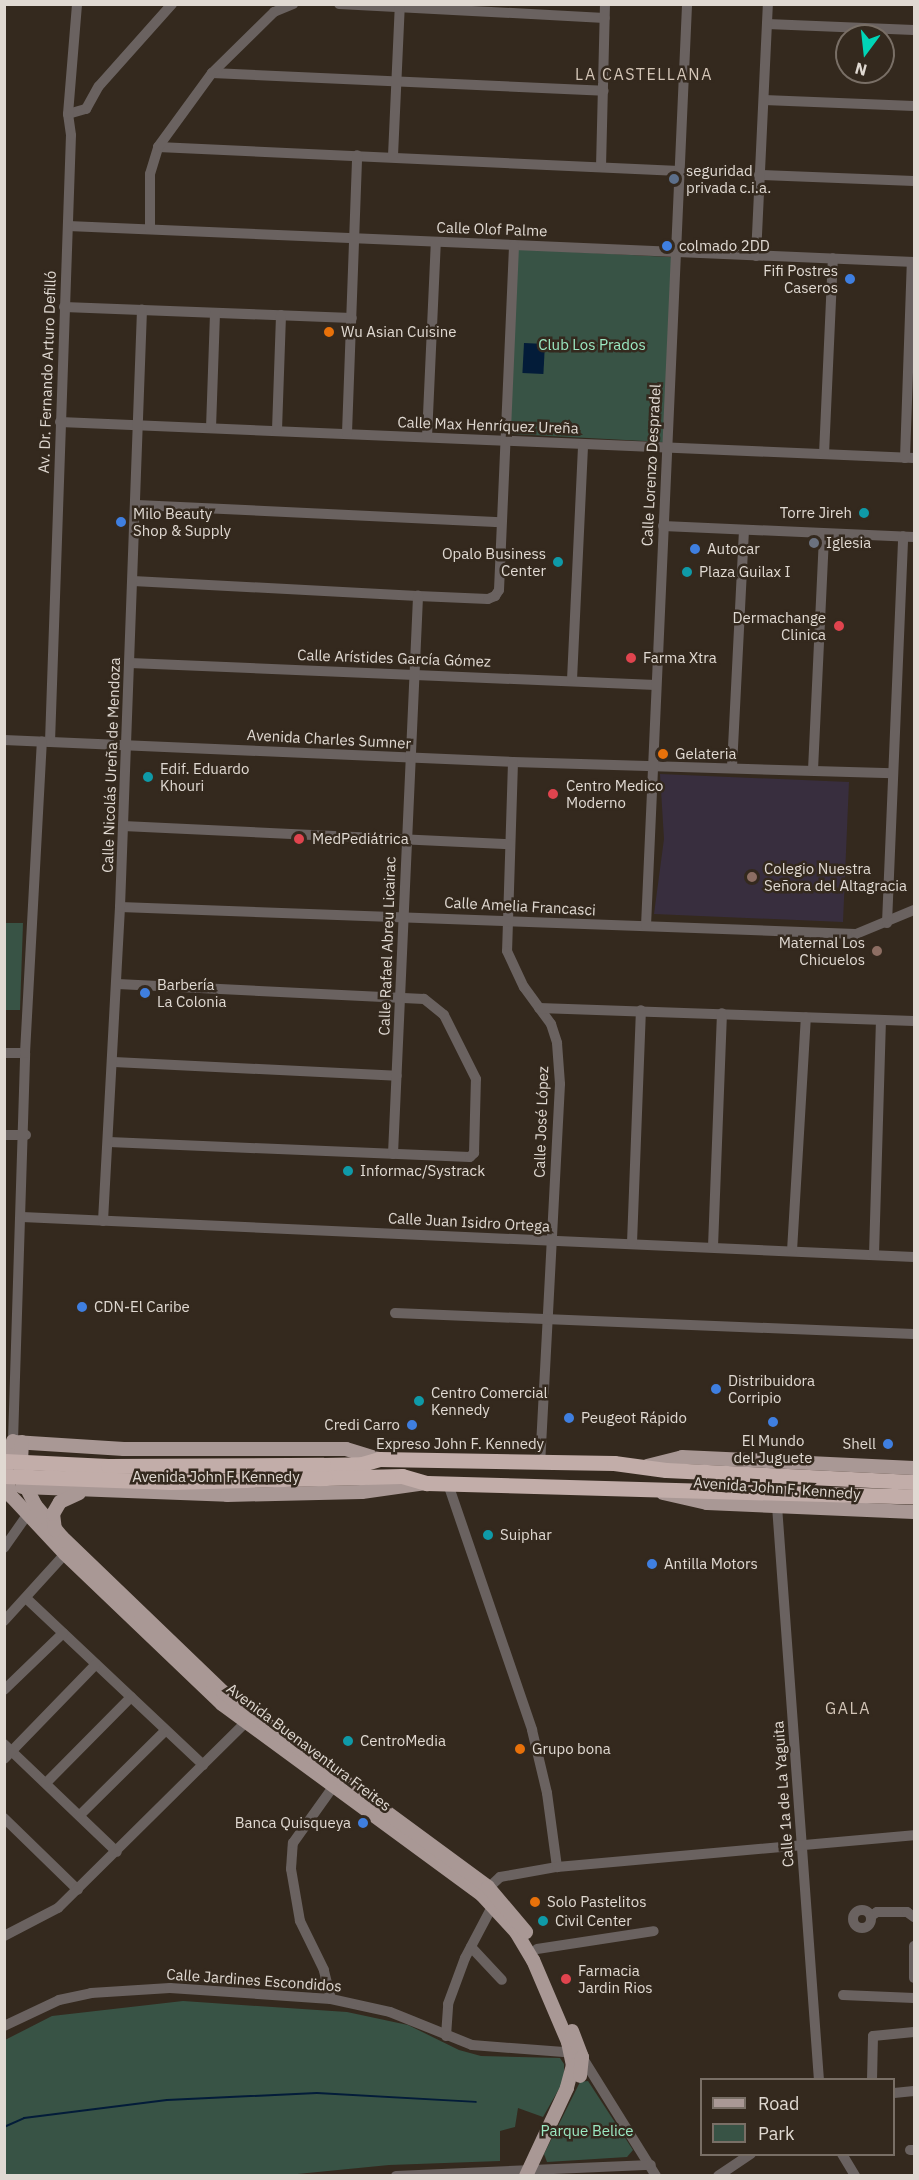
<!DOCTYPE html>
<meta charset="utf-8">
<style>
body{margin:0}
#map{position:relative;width:919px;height:2180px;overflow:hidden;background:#34291e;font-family:"IBM Plex Sans",sans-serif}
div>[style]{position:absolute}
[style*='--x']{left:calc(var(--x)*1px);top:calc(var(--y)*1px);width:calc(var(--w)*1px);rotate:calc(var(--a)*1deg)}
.education>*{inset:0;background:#382e3e}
.green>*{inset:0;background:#385345;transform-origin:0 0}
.water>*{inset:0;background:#031c39;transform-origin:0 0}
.stream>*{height:2px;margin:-1px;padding:0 1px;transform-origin:1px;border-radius:1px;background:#031c39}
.minor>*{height:10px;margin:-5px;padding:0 5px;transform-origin:5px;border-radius:5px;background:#6a6260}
.minor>.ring{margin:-5px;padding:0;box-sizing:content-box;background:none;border:10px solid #6a6260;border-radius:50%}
.major>*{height:14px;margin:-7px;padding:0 7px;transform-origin:7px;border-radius:7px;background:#a99895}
.highway>*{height:15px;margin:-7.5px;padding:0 7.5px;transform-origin:7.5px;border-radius:7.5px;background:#c2ada9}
.highway-bridge>*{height:15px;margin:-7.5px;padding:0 7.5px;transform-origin:7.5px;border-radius:7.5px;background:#c2ada9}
.dots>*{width:16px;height:16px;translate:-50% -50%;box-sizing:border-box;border:3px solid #34291e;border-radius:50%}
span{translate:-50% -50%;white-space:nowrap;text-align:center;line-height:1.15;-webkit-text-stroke:5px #34291e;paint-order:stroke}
.poi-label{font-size:15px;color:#e0d9d2}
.left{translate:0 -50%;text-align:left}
.right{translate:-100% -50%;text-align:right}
.street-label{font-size:15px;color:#e0d9d2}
.park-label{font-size:15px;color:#9be9c2}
.neighbourhood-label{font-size:16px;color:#d3c5b7;letter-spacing:1.5px}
.frame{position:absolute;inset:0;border:6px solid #e0d9d2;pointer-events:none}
.legend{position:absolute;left:700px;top:2078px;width:195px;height:78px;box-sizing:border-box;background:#34291e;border:2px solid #796f66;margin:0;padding:8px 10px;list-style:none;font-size:18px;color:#e0d9d2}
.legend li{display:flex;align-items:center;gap:12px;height:30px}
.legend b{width:30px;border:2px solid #796f66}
.north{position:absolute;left:835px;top:24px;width:60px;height:60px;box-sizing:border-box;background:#34291e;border:2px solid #796f66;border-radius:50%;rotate:195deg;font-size:16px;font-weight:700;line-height:24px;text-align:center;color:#e0d9d2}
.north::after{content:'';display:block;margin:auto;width:21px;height:27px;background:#00d5b7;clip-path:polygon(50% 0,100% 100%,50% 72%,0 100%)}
</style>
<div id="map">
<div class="education">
<i style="clip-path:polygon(660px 774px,849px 782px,843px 922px,654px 914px,664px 839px)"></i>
</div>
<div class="green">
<i style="left:517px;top:249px;width:156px;height:185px;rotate:3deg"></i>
<i style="clip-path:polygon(5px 923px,23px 923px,20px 1010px,5px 1010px)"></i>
<i style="clip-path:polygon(183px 2001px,347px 2012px,408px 2025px,459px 2050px,481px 2056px,560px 2058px,564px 2064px,564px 2080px,543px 2117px,518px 2108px,515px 2127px,500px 2131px,500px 2161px,389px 2165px,277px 2176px,5px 2176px,5px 2040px,52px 2016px)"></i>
<i style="clip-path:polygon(588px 2081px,633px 2150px,627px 2157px,547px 2162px,544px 2154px,580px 2082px)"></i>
</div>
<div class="water">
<i style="left:524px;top:343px;width:21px;height:30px;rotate:3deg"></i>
</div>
<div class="stream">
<i style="--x:4;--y:2127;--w:22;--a:-24"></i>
<i style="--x:24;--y:2118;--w:144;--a:-7.2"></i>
<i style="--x:167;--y:2100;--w:150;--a:-2.7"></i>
<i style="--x:317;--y:2093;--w:159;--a:3.2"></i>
</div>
<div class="minor">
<i style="--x:339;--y:4;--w:266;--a:3"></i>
<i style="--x:767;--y:24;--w:147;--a:2.3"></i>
<i style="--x:212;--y:73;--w:392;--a:2.6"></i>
<i style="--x:764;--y:100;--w:150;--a:2.3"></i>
<i style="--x:68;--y:114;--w:19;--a:-16"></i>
<i style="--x:86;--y:109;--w:26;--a:-61"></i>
<i style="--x:99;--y:86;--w:110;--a:-48.3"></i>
<i style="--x:158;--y:147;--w:522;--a:2.64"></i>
<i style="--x:393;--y:156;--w:152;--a:-87.4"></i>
<i style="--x:601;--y:167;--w:163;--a:-88.6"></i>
<i style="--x:759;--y:175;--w:155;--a:2.2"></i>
<i style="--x:68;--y:226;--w:847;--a:2.44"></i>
<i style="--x:150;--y:229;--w:55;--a:-90"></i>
<i style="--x:150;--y:174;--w:28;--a:-73"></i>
<i style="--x:158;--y:147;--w:92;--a:-53.9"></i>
<i style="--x:212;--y:73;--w:87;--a:-44.5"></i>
<i style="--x:274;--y:12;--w:21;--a:-23"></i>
<i style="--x:756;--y:256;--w:252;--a:-87.3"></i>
<i style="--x:64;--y:307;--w:288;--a:2.2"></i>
<i style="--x:60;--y:422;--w:855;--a:2.41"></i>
<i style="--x:211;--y:428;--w:115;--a:-88"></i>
<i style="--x:277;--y:430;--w:115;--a:-88"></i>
<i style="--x:347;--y:433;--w:278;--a:-87.9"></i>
<i style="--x:427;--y:437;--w:195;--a:-87.4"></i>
<i style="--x:824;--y:454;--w:196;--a:-87.4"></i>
<i style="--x:905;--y:458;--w:196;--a:-88"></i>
<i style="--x:137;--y:505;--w:364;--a:2.7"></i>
<i style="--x:663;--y:526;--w:251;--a:2.5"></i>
<i style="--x:133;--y:581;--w:285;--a:3"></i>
<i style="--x:418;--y:596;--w:70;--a:2.5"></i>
<i style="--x:488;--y:599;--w:8;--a:-23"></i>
<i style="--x:495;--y:596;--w:7;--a:-56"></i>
<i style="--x:499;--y:590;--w:345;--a:-87.5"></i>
<i style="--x:130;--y:663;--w:526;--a:2.4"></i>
<i style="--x:572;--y:680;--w:236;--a:-87.3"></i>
<i style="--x:4;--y:740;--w:509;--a:2.47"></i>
<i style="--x:513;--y:762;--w:380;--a:1.7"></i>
<i style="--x:50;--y:742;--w:607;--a:-88.02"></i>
<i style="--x:71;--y:135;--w:21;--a:-98"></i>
<i style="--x:68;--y:114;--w:110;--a:-85.3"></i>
<i style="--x:513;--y:762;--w:189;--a:91.8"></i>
<i style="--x:507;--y:951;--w:40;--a:65"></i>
<i style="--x:524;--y:987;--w:46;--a:53.9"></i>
<i style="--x:551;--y:1024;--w:20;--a:72"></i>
<i style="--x:557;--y:1043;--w:41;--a:85.8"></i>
<i style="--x:560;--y:1084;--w:378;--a:93"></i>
<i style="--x:732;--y:767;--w:236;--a:-87.1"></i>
<i style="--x:813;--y:770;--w:236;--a:-87.3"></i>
<i style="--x:123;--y:826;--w:387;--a:2.7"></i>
<i style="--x:120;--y:907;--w:736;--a:2.1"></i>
<i style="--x:856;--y:934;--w:63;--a:-22.5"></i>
<i style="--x:887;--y:923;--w:387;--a:-87.6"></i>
<i style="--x:646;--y:926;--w:923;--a:-87.45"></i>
<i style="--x:539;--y:1008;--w:375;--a:2"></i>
<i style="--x:4;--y:1053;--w:21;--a:0"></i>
<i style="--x:114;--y:1062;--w:283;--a:2.8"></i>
<i style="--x:4;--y:1135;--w:22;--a:0"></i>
<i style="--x:109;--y:1142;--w:361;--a:2.4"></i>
<i style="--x:470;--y:1157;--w:6;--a:-45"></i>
<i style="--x:474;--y:1153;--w:74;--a:-88.5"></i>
<i style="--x:476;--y:1079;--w:72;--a:-116.6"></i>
<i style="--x:444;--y:1015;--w:26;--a:-141"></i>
<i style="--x:424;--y:999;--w:307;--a:-177.2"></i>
<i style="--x:393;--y:1154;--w:559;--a:-87.43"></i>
<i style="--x:22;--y:1217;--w:893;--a:2.57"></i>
<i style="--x:103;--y:1221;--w:314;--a:-86.9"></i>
<i style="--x:120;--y:907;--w:598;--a:-87.89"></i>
<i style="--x:632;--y:1243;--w:233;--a:-87.8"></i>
<i style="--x:713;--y:1247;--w:234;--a:-87.8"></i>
<i style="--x:792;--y:1251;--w:234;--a:-86.6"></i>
<i style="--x:874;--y:1255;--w:235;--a:-88.3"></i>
<i style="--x:395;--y:1313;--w:519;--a:2.32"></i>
<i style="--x:13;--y:1441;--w:388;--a:-88.2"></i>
<i style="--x:25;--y:1053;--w:312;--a:-86.9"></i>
<i style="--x:448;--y:1484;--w:260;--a:71.1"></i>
<i style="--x:532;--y:1730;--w:65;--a:76.6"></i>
<i style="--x:547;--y:1793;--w:75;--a:82.3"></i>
<i style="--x:777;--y:1506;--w:576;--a:85.82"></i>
<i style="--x:4;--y:1548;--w:39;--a:-55"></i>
<i style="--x:27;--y:1599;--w:242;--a:43.3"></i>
<i style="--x:4;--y:1621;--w:91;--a:-47.7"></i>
<i style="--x:4;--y:1690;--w:82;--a:-44"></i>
<i style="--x:4;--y:1744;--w:156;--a:43.7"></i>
<i style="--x:4;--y:1759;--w:132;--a:-45.9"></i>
<i style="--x:46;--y:1783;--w:121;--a:-45.3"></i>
<i style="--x:80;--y:1815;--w:120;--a:-44.7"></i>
<i style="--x:4;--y:1818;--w:103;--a:44.2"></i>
<i style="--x:484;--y:1892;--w:22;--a:-43"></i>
<i style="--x:500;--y:1877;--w:58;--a:-10"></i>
<i style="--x:557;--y:1867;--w:358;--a:-5.1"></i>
<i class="ring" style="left:853px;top:1910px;width:8px;height:8px"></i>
<i style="--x:871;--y:1916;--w:7;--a:-34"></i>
<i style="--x:877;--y:1912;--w:30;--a:0"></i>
<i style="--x:907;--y:1912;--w:9;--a:36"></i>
<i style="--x:4;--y:1936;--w:61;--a:-27.4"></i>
<i style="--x:58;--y:1908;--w:270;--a:-44.7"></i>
<i style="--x:914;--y:1946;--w:32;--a:90"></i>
<i style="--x:471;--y:1947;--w:45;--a:46.8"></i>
<i style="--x:537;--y:1949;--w:118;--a:-8.7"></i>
<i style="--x:843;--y:1995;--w:71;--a:2.4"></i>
<i style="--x:331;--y:1999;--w:30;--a:-104"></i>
<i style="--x:324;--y:1970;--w:55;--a:-116.1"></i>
<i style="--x:300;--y:1921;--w:53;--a:-99.8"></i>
<i style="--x:291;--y:1869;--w:26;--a:-86"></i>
<i style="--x:293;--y:1843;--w:69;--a:-54.5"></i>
<i style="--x:4;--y:2026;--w:61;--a:-25.3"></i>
<i style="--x:59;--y:2000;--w:33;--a:-12"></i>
<i style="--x:91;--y:1993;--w:79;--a:-3.6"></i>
<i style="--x:170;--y:1988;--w:161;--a:3.9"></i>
<i style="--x:331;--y:1999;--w:60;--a:12.4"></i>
<i style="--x:390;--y:2012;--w:88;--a:21.9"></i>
<i style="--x:472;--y:2045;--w:92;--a:4.4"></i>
<i style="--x:564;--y:2052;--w:19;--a:16"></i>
<i style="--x:582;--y:2057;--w:140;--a:58.1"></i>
<i style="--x:446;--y:2036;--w:32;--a:-86"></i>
<i style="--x:448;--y:2004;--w:49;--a:-69.7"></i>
<i style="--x:465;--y:1958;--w:60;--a:-62.2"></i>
<i style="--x:872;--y:2080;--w:44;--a:-88.7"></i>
<i style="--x:873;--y:2036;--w:41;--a:-5.6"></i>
<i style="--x:894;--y:2093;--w:20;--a:-6"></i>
<i style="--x:910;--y:2150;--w:4;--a:0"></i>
<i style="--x:842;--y:2154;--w:26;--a:59"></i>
<i style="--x:396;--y:2176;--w:255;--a:-2.5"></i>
<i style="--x:718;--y:2176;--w:40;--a:-34"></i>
</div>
<div class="major">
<i style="--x:13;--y:1441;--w:32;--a:104"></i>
<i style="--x:5;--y:1472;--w:25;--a:76"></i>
<i style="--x:11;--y:1496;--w:79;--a:47"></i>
<i style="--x:65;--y:1554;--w:217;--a:43.7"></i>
<i style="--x:222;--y:1704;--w:323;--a:36.3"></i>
<i style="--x:482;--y:1895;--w:50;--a:47.4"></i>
<i style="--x:516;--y:1932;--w:33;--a:59"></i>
<i style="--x:533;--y:1960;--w:89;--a:66.9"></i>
<i style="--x:568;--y:2042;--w:24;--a:78"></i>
<i style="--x:573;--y:2065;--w:24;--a:105"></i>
<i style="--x:567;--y:2088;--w:97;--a:115"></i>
<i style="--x:14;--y:1442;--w:110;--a:3.6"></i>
<i style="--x:124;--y:1449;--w:222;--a:0"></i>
<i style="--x:346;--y:1449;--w:34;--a:17"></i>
<i style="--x:22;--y:1442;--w:33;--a:93"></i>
<i style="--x:20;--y:1475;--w:35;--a:63"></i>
<i style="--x:36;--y:1506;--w:40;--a:50"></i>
<i style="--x:62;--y:1537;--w:223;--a:43.9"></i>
<i style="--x:223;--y:1692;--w:329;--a:36.3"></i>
<i style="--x:488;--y:1887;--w:59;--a:49.8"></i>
<i style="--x:647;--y:1466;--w:36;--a:-14"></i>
<i style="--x:682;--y:1457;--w:232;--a:2.7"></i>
<i style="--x:22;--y:1487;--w:205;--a:2.2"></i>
<i style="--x:227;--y:1495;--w:135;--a:-1.3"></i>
<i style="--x:362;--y:1492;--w:66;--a:-7.9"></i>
<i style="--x:663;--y:1493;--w:45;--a:12.8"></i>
<i style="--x:707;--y:1503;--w:207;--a:2.5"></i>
<i style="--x:55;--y:1530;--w:16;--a:-97"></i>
<i style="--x:53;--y:1514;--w:14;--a:-60"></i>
<i style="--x:60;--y:1502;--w:21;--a:-25"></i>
<i style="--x:572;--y:2031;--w:28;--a:69"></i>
<i style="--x:582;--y:2057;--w:19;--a:96"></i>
</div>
<div class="highway">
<i style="--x:323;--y:1465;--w:39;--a:-1"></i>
<i style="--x:362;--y:1464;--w:18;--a:-16"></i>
<i style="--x:379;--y:1459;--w:235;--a:1"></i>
<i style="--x:614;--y:1463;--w:52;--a:7.7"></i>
<i style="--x:666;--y:1470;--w:248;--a:2.8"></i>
<i style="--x:325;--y:1478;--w:77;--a:-1.5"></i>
<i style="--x:402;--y:1476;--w:26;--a:16"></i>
<i style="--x:427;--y:1483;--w:487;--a:1.6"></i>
</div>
<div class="highway-bridge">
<i style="--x:4;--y:1461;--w:104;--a:2.8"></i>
<i style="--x:108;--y:1466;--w:215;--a:-0.3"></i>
<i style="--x:4;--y:1476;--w:166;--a:2.1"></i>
<i style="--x:170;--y:1482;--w:155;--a:-1.5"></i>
</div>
<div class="dots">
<i style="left:674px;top:179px;background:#5c6f8a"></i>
<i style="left:667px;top:246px;background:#3f7fe0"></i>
<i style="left:850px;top:279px;background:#3f7fe0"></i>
<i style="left:329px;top:332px;background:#e8710a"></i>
<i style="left:864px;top:513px;background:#0f9aa8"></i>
<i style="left:121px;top:522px;background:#3f7fe0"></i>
<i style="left:814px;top:543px;background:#6b7280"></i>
<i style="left:695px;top:549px;background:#3f7fe0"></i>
<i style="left:558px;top:562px;background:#0f9aa8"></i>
<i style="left:687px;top:572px;background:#0f9aa8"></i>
<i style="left:839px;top:626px;background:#e0444e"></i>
<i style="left:631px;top:658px;background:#e0444e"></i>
<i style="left:663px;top:754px;background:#e8710a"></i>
<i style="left:148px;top:777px;background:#0f9aa8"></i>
<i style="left:553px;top:794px;background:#e0444e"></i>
<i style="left:299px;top:839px;background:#e0444e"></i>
<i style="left:752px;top:877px;background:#8d6e63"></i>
<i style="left:877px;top:951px;background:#8d6e63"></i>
<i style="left:145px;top:993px;background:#3f7fe0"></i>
<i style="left:348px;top:1171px;background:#0f9aa8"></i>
<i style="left:82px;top:1307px;background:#3f7fe0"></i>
<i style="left:716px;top:1389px;background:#3f7fe0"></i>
<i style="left:419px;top:1401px;background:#0f9aa8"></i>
<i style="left:569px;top:1418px;background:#3f7fe0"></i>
<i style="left:773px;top:1422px;background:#3f7fe0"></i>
<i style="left:412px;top:1425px;background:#3f7fe0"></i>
<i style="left:888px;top:1444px;background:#3f7fe0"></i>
<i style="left:488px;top:1535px;background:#0f9aa8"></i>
<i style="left:652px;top:1564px;background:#3f7fe0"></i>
<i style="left:348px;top:1741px;background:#0f9aa8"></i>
<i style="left:520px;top:1749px;background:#e8710a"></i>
<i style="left:363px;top:1823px;background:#3f7fe0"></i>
<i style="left:535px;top:1902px;background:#e8710a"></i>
<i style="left:543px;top:1921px;background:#0f9aa8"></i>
<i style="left:566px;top:1979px;background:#e0444e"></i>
</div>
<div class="poi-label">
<span class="left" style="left:686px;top:179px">seguridad<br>privada c.i.a.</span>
<span class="left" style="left:679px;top:246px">colmado 2DD</span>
<span class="right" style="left:838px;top:279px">Fifi Postres<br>Caseros</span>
<span class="left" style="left:341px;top:332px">Wu Asian Cuisine</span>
<span class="left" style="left:133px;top:522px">Milo Beauty<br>Shop &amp; Supply</span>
<span class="right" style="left:852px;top:513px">Torre Jireh</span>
<span class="left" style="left:826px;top:543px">Iglesia</span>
<span class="left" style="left:707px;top:549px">Autocar</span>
<span class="right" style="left:546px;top:562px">Opalo Business<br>Center</span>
<span class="left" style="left:699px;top:572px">Plaza Guilax I</span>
<span class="right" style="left:826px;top:626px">Dermachange<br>Clinica</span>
<span class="left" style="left:643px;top:658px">Farma Xtra</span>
<span class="left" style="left:675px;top:754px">Gelateria</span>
<span class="left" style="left:160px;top:777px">Edif. Eduardo<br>Khouri</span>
<span class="left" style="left:566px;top:794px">Centro Medico<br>Moderno</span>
<span class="left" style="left:312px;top:839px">MedPediátrica</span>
<span class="left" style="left:764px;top:877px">Colegio Nuestra<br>Señora del Altagracia</span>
<span class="right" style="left:865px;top:951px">Maternal Los<br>Chicuelos</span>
<span class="left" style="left:157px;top:993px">Barbería<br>La Colonia</span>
<span class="left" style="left:360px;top:1171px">Informac/Systrack</span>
<span class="left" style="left:94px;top:1307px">CDN-El Caribe</span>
<span class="left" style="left:728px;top:1389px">Distribuidora<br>Corripio</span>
<span class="left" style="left:431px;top:1401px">Centro Comercial<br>Kennedy</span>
<span class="left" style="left:581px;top:1418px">Peugeot Rápido</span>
<span class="right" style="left:400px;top:1425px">Credi Carro</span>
<span style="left:773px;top:1449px">El Mundo<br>del Juguete</span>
<span class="right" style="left:876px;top:1444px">Shell</span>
<span class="left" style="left:500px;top:1535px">Suiphar</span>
<span class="left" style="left:664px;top:1564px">Antilla Motors</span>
<span class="left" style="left:360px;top:1741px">CentroMedia</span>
<span class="left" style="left:532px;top:1749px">Grupo bona</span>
<span class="right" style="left:351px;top:1823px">Banca Quisqueya</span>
<span class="left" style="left:547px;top:1902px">Solo Pastelitos</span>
<span class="left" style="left:555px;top:1921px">Civil Center</span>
<span class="left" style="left:578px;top:1979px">Farmacia<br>Jardin Rios</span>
</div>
<div class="street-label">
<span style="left:492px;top:229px;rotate:2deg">Calle Olof Palme</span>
<span style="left:47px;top:372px;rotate:-88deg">Av. Dr. Fernando Arturo Defilló</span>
<span style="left:488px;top:425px;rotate:2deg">Calle Max Henríquez Ureña</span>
<span style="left:651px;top:465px;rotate:-87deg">Calle Lorenzo Despradel</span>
<span style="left:394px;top:658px;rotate:2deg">Calle Arístides García Gómez</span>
<span style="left:329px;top:739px;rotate:3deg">Avenida Charles Sumner</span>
<span style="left:111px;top:765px;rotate:-88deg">Calle Nicolás Ureña de Mendoza</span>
<span style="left:520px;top:906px;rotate:3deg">Calle Amelia Francasci</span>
<span style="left:387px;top:946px;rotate:-88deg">Calle Rafael Abreu Licairac</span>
<span style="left:541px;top:1122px;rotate:-88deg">Calle José López</span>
<span style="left:469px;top:1222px;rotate:3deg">Calle Juan Isidro Ortega</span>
<span style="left:460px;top:1444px">Expreso John F. Kennedy</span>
<span style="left:216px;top:1477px">Avenida John F. Kennedy</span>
<span style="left:777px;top:1488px;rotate:4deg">Avenida John F. Kennedy</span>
<span style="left:309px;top:1747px;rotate:37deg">Avenida Buenaventura Freites</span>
<span style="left:783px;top:1794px;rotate:-94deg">Calle 1a de La Yaguita</span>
<span style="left:254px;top:1980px;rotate:4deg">Calle Jardines Escondidos</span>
</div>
<div class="park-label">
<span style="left:592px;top:345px">Club Los Prados</span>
<span style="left:587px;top:2131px">Parque Belice</span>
</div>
<div class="neighbourhood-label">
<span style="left:644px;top:74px">LA CASTELLANA</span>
<span style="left:848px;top:1708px">GALA</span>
</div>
<div class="frame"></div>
<ul class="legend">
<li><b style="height:8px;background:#a99895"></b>Road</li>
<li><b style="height:16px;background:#385345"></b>Park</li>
</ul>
<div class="north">N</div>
</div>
